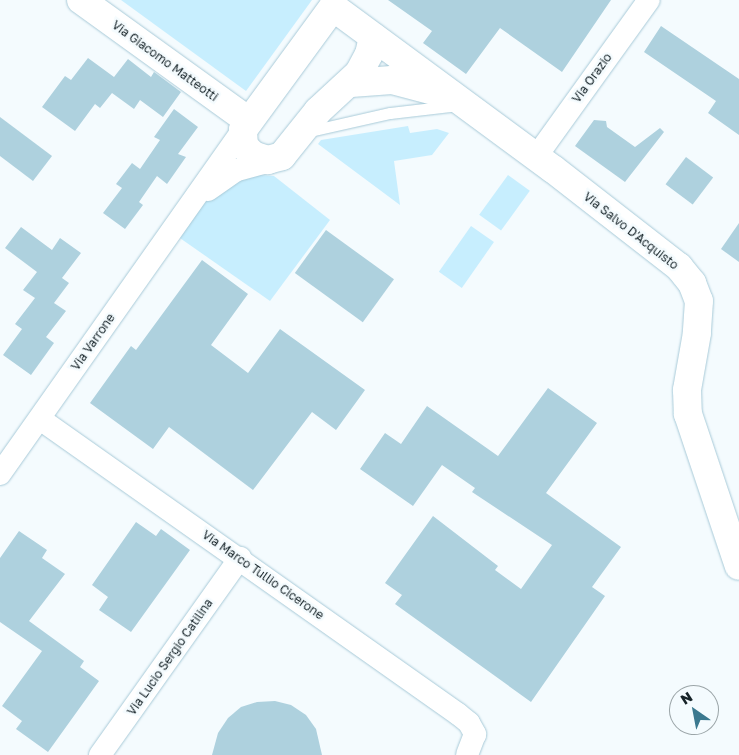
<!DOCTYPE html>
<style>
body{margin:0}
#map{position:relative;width:739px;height:755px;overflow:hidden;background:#f4fbfe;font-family:"Golos Text",sans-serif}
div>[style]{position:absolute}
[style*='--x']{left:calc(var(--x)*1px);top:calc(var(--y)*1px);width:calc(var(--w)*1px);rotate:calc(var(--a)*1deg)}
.green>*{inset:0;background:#c7eefe;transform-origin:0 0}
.building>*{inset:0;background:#aed1de;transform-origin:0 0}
.roads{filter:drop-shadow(0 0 1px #a8cad8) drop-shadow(0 0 1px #a8cad8)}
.lane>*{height:11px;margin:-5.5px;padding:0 5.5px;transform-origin:5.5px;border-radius:5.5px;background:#fff}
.street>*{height:22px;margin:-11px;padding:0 11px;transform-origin:11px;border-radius:11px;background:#fff}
.secondary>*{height:28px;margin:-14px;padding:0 14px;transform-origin:14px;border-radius:14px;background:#fff}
span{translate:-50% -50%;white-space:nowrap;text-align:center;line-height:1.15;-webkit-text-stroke:5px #f4fbfe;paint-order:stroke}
.street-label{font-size:12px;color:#162328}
.north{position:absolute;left:669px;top:685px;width:50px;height:50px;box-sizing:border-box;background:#f4fbfe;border:1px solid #9ba5a8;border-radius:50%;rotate:327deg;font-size:14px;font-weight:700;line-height:20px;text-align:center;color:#162328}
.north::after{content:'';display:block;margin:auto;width:18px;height:22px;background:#3b798f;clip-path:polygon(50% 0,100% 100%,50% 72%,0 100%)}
</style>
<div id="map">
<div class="green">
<i style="clip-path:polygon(121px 0,312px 0,246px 91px)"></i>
<i style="clip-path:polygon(408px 126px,410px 133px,437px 129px,449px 133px,432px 155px,394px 161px,400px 205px,318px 144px,321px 140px)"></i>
<i style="clip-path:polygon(249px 174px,274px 176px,330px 220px,270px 301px,177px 236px,209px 192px)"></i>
<i style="left:508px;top:175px;width:27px;height:49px;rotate:36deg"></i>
<i style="left:471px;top:226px;width:28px;height:56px;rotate:35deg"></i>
</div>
<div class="building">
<i style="clip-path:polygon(388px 0,611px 0,562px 72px,500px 28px,466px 74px,423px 43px,432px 31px)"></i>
<i style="clip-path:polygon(661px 26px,739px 79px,739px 135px,708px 113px,716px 101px,644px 52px)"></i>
<i style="clip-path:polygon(88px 58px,114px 77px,128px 59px,151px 77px,154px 72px,181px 92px,163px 117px,140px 100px,134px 109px,112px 93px,100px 108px,95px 104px,75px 131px,42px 107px,65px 76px,71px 80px)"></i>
<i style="clip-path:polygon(174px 109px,198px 127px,178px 154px,186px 157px,167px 184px,157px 176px,139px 202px,143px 205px,125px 229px,103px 213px,122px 188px,116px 184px,132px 163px,140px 169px,160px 140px,154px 137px)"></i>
<i style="clip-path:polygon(0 117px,52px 156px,33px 181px,0 156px)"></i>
<i style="clip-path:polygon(594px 120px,606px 121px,607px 127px,635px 147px,660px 128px,664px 132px,625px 182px,575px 146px)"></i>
<i style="left:686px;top:157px;width:34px;height:34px;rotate:37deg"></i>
<i style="clip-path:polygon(739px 223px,739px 262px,721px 249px)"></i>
<i style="clip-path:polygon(21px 227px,52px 250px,60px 238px,81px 253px,62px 278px,69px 283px,54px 303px,66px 311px,46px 337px,54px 343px,31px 375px,3px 355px,22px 329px,15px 324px,35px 298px,23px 290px,37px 272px,5px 248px)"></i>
<i style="left:326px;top:230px;width:84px;height:53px;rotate:36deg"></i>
<i style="clip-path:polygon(202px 260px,248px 294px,211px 345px,248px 373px,280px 329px,365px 390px,336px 430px,312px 412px,253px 490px,169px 427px,153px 449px,90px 403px,131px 346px,136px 350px)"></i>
<i style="clip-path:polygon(548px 388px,597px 423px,546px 493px,621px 547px,592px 587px,605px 596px,531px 702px,395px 604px,402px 595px,385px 583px,433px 516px,498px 566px,495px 570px,521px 589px,552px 545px,472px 492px,475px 488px,442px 465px,413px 506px,360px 469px,385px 433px,401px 444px,427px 406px,498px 456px)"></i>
<i style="clip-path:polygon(136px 522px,156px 536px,161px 529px,190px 550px,131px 632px,99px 610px,108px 597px,92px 585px)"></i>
<i style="clip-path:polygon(19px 531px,47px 550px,42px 558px,65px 574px,29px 621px,84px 661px,80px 667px,99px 681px,48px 752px,16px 729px,22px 721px,2px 706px,42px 651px,0 622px,0 558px)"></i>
<i style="clip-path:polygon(275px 701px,291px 705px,306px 715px,316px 729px,322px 755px,212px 755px,218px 733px,228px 718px,241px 707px,257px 702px)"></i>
</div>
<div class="roads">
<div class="lane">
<i style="--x:310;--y:131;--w:82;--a:-12.7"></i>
<i style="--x:390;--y:113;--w:69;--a:-6.6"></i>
</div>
<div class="street">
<i style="--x:536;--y:157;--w:193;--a:-54.3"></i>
<i style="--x:208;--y:190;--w:35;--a:-35"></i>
<i style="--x:237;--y:170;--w:39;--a:-15"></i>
<i style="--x:40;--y:419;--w:512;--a:35.21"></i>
<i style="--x:458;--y:714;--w:14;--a:39"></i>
<i style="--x:469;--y:723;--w:13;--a:61"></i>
<i style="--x:475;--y:734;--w:22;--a:111"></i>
<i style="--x:0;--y:474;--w:421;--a:-54.8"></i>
<i style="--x:100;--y:755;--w:242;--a:-54.6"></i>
</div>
<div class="secondary">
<i style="--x:81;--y:0;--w:207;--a:35.8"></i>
<i style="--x:373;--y:37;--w:17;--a:103"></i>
<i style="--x:369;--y:54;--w:21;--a:118"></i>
<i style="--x:359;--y:73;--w:56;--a:137.2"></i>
<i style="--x:318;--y:111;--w:58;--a:128.7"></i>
<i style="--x:282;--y:156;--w:15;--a:164"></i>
<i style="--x:268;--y:160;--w:16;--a:-162"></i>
<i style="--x:253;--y:155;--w:13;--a:-135"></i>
<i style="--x:244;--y:146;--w:16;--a:-94"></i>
<i style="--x:243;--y:130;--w:152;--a:-53.8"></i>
<i style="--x:333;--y:7;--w:273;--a:36.4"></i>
<i style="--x:553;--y:169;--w:160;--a:37.9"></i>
<i style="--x:679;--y:267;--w:21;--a:51"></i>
<i style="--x:692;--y:283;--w:19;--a:69"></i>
<i style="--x:699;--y:301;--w:32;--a:94"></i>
<i style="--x:697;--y:333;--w:58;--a:100"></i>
<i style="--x:687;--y:390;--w:24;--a:88"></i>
<i style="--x:688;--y:414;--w:160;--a:71.5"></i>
<i style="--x:351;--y:83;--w:41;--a:-4.2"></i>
<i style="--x:392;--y:80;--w:43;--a:14.7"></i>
</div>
</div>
<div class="street-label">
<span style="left:165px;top:61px;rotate:36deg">Via Giacomo Matteotti</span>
<span style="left:592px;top:78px;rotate:-54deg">Via Orazio</span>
<span style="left:631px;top:231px;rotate:38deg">Via Salvo D'Acquisto</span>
<span style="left:93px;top:342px;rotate:-55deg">Via Varrone</span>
<span style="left:263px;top:575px;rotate:35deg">Via Marco Tullio Cicerone</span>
<span style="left:170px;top:657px;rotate:-55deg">Via Lucio Sergio Catilina</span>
</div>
<div class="north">N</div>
</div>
